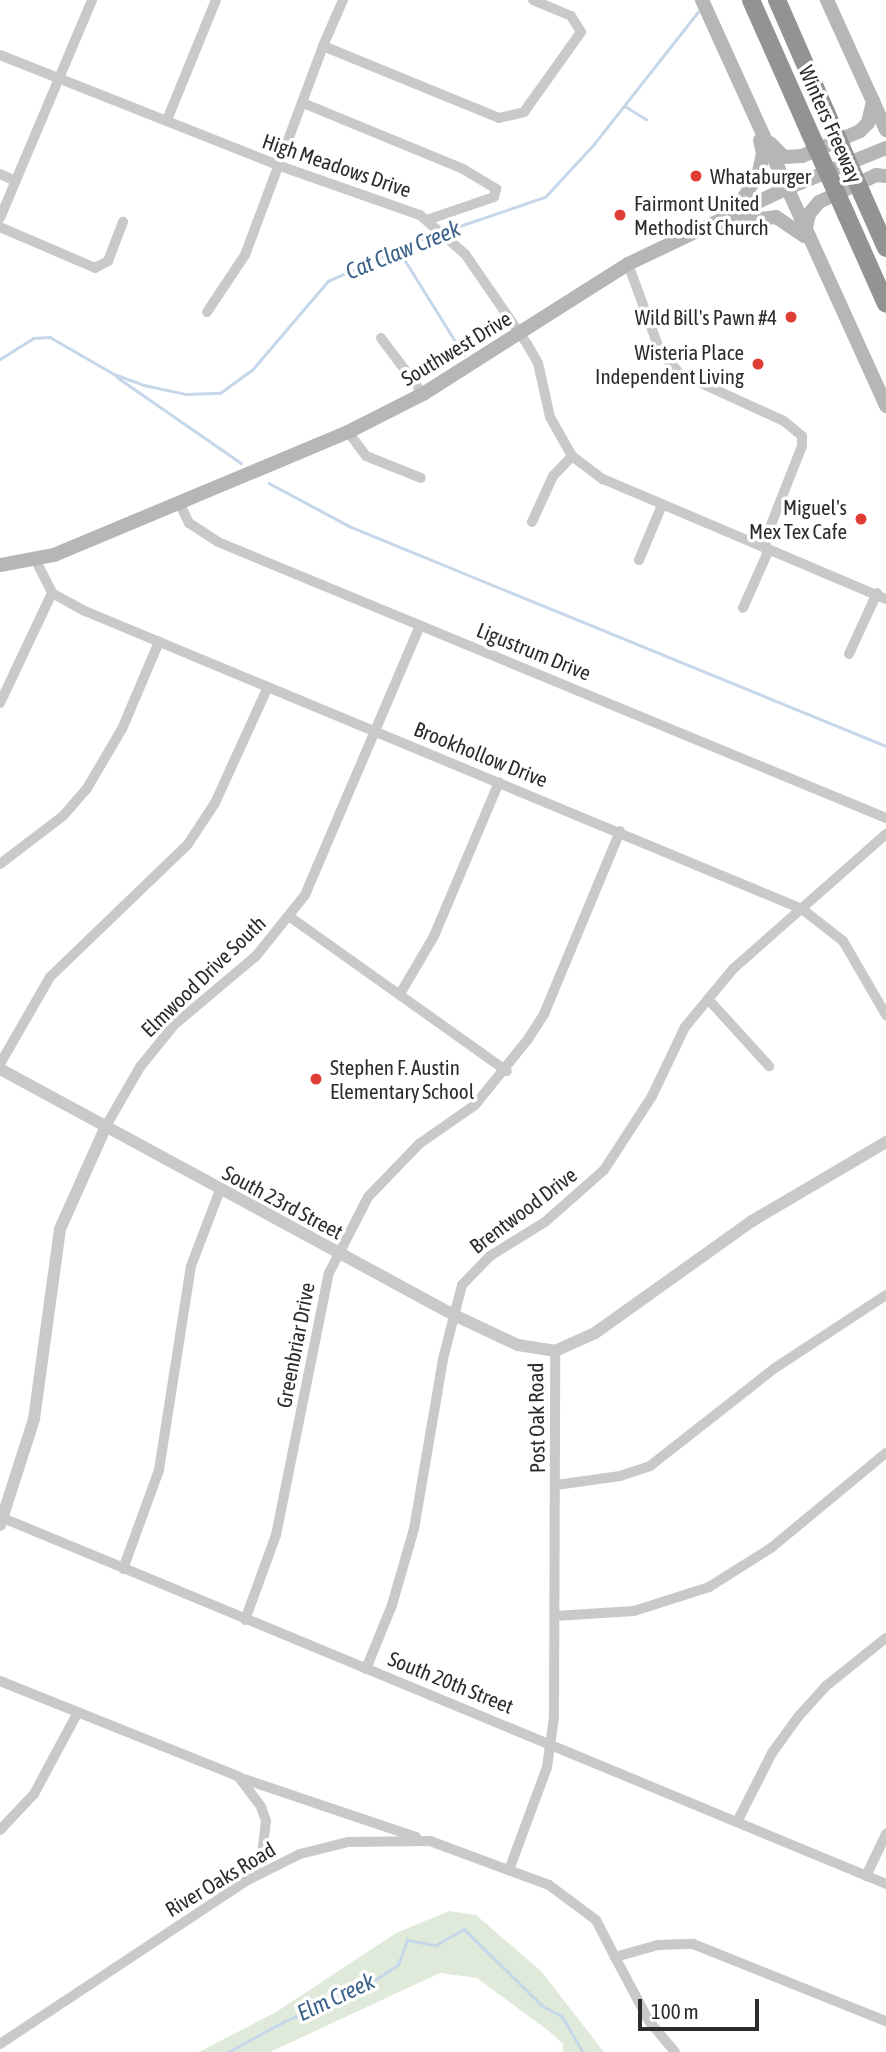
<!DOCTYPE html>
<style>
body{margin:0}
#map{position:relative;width:886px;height:2052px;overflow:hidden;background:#fff;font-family:"Asap Condensed",sans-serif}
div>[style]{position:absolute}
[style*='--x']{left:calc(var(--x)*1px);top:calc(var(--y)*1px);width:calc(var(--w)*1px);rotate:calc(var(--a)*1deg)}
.green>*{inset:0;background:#e0eada}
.stream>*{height:2.5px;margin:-1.25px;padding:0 1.25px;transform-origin:1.25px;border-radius:1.25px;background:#c6d7e9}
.minor>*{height:10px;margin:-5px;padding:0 5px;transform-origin:5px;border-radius:5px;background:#c9c9c9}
.tertiary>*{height:12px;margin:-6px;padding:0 6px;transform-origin:6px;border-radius:6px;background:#c9c9c9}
.secondary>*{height:14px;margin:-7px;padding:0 7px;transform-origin:7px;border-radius:7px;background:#b6b6b6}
.motorway>*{height:18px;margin:-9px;padding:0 9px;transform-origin:9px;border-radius:9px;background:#939393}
.motorway-bridge>*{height:18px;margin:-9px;padding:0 9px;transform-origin:9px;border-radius:9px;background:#939393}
.dots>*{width:19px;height:19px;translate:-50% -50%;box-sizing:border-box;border:4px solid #fff;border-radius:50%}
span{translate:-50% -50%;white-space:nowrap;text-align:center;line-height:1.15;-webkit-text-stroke:7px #fff;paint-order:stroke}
.street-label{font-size:21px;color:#2c2c2c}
.poi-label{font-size:21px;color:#2c2c2c}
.left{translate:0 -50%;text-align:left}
.right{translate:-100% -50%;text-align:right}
.water-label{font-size:23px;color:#3d638b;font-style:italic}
.scale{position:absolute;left:638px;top:1999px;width:121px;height:32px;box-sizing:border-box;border:4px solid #2c2c2c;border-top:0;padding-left:9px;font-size:21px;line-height:24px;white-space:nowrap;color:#2c2c2c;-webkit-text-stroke:5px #fff;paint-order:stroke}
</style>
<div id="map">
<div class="green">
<i style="clip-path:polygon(449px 1911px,476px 1915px,541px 1971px,604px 2052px,563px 2052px,563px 2044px,550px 2032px,477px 1978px,440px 1973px,270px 2052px,199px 2052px,276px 2012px,396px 1933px)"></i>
</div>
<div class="stream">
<i style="--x:625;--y:106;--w:25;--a:32"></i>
<i style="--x:445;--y:231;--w:106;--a:-18.8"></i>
<i style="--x:545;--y:197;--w:72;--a:-47.2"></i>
<i style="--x:594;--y:144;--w:168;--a:-51.8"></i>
<i style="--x:398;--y:249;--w:125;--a:58.1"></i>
<i style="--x:0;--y:359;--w:39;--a:-32"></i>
<i style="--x:33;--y:338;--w:17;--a:-3"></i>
<i style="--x:50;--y:337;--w:74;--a:30"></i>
<i style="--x:114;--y:374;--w:32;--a:20"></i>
<i style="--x:144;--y:385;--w:43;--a:12.1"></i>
<i style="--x:186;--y:394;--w:34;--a:-2"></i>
<i style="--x:220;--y:393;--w:39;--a:-36"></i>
<i style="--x:252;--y:370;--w:117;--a:-49.5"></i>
<i style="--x:328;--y:281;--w:117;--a:-23.7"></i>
<i style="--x:117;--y:377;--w:151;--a:34.7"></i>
<i style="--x:269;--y:483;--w:93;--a:28.2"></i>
<i style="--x:351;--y:527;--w:578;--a:22.26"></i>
<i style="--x:228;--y:2052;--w:63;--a:-28.6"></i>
<i style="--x:283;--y:2022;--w:82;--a:-22.8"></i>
<i style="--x:359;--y:1990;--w:46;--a:-32.7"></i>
<i style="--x:398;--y:1965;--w:27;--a:-70"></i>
<i style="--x:407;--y:1940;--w:29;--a:10"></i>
<i style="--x:436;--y:1945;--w:32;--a:-30"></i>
<i style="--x:464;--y:1929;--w:110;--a:44.3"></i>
<i style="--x:543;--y:2006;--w:21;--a:28"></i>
<i style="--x:562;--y:2016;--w:42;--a:59.7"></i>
</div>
<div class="minor">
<i style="--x:343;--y:0;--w:50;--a:113.5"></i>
<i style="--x:323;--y:46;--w:190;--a:22.2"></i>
<i style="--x:499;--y:118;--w:26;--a:-13"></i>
<i style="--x:524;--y:112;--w:98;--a:-54.5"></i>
<i style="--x:581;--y:32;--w:19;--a:-122"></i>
<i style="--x:571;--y:16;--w:41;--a:-157.2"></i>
<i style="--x:0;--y:55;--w:301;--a:21.6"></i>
<i style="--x:280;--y:166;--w:148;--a:19.3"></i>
<i style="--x:420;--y:215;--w:60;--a:40.9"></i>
<i style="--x:465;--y:254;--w:109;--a:55.4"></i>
<i style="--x:527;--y:344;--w:22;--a:60"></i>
<i style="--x:538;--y:363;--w:55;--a:77.5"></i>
<i style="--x:550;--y:417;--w:45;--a:60.6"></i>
<i style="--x:572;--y:456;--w:39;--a:37"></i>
<i style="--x:603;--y:479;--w:307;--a:23"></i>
<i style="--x:303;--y:103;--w:173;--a:22.4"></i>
<i style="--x:463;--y:169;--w:39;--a:31"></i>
<i style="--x:496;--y:189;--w:8;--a:104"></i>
<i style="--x:494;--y:197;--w:71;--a:161.1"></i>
<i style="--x:167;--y:120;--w:130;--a:-67.8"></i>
<i style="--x:0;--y:174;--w:17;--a:24"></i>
<i style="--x:0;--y:218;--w:237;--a:-67.1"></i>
<i style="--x:0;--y:227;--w:103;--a:23.3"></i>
<i style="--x:95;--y:268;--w:15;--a:-28"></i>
<i style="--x:108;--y:261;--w:42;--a:-69"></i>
<i style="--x:628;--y:264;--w:93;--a:69.8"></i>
<i style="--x:660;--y:351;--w:29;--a:49"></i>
<i style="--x:679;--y:373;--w:115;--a:24.6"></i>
<i style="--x:784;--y:421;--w:23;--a:40"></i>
<i style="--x:802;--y:436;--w:10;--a:90"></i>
<i style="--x:802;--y:446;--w:101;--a:111.5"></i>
<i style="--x:765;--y:540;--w:14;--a:82"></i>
<i style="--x:767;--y:554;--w:59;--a:114"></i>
<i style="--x:207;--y:312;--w:69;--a:-56.3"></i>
<i style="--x:245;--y:255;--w:223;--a:-69.5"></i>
<i style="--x:381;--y:338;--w:70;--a:53.1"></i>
<i style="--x:348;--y:432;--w:30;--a:53"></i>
<i style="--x:366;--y:456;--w:59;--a:21.8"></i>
<i style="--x:180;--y:504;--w:21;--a:65"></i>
<i style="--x:189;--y:523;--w:35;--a:33"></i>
<i style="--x:218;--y:542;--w:723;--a:22.45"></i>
<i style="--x:532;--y:522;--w:51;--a:-65.5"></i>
<i style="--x:553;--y:476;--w:28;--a:-46"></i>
<i style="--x:639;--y:560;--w:60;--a:-67.3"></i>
<i style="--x:36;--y:561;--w:36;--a:63"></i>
<i style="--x:52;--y:593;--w:38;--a:29"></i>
<i style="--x:85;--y:611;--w:776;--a:22.57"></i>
<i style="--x:802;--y:909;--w:52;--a:38"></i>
<i style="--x:843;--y:941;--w:86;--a:59.8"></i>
<i style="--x:849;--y:654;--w:67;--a:-65.3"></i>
<i style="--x:0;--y:703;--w:122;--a:-64.7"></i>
<i style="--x:0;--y:864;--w:79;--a:-37.3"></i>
<i style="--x:63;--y:816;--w:35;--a:-49"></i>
<i style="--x:86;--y:790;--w:71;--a:-59.5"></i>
<i style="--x:122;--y:729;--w:95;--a:-67"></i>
<i style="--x:290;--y:917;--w:266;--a:35.4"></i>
<i style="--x:400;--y:994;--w:67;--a:-59.6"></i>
<i style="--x:434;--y:936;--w:167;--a:-67.1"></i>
<i style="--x:708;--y:999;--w:91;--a:47.7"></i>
<i style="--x:0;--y:1064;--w:100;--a:-60.1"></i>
<i style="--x:50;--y:977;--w:192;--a:-43.9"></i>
<i style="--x:188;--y:844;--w:49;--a:-56.6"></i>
<i style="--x:215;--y:803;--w:125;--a:-65.5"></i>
<i style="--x:106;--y:1126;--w:68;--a:-60"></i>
<i style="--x:140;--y:1067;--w:54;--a:-51"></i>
<i style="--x:174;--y:1025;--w:107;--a:-40.1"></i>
<i style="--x:256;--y:956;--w:78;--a:-51.2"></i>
<i style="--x:305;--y:895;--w:293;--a:-66.9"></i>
<i style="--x:556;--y:1485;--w:65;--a:-8"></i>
<i style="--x:620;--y:1476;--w:32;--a:-18"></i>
<i style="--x:650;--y:1466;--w:159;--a:-38.1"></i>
<i style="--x:775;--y:1368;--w:133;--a:-33.3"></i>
<i style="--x:3;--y:1518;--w:956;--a:22.51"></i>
<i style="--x:123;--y:1569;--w:105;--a:-70"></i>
<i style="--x:159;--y:1470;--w:206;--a:-81.1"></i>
<i style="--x:191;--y:1266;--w:81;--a:-69.1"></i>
<i style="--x:555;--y:1616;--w:79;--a:-3.6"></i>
<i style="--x:634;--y:1611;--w:79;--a:-17.7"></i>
<i style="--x:709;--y:1587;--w:73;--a:-32.2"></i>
<i style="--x:771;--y:1548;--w:149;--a:-39.6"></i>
<i style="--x:245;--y:1620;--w:90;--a:-70"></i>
<i style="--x:276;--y:1535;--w:267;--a:-78.6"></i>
<i style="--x:329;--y:1273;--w:85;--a:-62.8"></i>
<i style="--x:368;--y:1197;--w:74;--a:-46.1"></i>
<i style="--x:419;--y:1144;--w:68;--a:-34.9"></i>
<i style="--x:475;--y:1105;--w:85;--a:-51.2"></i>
<i style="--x:528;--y:1039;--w:30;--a:-57"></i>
<i style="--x:544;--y:1014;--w:198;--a:-67.4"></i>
<i style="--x:366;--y:1669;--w:69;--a:-67.9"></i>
<i style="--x:392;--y:1605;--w:79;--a:-73.9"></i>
<i style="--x:414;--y:1529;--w:172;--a:-80.3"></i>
<i style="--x:443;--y:1359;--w:76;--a:-75.6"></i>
<i style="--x:462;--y:1285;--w:40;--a:-46"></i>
<i style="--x:490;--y:1256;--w:65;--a:-31.7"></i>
<i style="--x:545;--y:1222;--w:79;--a:-41.4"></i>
<i style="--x:604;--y:1170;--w:88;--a:-57"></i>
<i style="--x:652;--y:1096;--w:76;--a:-64.4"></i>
<i style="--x:685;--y:1027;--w:75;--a:-50.4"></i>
<i style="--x:733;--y:969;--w:204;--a:-41.4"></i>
<i style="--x:0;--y:1681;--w:256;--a:21.8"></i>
<i style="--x:238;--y:1776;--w:39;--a:53"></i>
<i style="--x:261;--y:1807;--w:15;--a:70"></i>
<i style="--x:266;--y:1821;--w:33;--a:97"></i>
<i style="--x:262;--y:1854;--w:27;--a:118"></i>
<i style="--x:238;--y:1777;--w:188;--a:18.6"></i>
<i style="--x:737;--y:1822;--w:77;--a:-63.1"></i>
<i style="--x:772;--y:1753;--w:44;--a:-54.2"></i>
<i style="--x:798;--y:1717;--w:42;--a:-47.9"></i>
<i style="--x:826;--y:1686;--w:77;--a:-38.7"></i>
<i style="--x:0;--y:1830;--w:50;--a:-46.6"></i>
<i style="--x:34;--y:1794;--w:93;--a:-61.8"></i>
<i style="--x:509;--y:1870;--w:110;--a:-69.7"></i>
<i style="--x:547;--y:1767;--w:50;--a:-82"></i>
<i style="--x:554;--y:1717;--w:366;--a:-89.8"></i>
<i style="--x:866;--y:1876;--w:47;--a:-64.5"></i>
<i style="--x:0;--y:2044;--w:295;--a:-33.5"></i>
<i style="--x:246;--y:1881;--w:60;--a:-26.6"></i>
<i style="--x:300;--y:1854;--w:49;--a:-14"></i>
<i style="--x:348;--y:1842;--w:82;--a:-0.7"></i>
<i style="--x:430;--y:1841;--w:127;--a:20.3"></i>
<i style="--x:549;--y:1885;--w:59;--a:36.7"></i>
<i style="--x:596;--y:1920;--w:42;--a:62.8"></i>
<i style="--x:675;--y:2052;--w:40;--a:-130"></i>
<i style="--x:649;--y:2021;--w:72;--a:-118"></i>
<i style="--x:615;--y:1957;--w:45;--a:-15.6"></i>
<i style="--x:658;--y:1945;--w:35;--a:-2"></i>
<i style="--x:693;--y:1944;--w:208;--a:21.8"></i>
</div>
<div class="tertiary">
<i style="--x:0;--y:1069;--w:514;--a:28.46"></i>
<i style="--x:452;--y:1314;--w:73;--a:25.2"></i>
<i style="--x:518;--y:1345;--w:37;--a:9"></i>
<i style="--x:555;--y:1351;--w:44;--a:-24.2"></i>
<i style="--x:595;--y:1333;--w:193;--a:-35.5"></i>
<i style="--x:752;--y:1221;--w:156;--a:-30.5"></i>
<i style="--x:0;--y:1525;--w:111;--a:-72.2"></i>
<i style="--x:34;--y:1419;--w:192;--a:-82.2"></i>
<i style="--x:60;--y:1229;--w:113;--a:-65.9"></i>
</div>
<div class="secondary">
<i style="--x:702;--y:0;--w:446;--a:65.6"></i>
<i style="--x:827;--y:0;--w:143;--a:65.6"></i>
<i style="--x:770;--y:143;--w:20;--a:45"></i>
<i style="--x:784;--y:157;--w:18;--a:-3"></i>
<i style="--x:802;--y:156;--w:63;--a:-23.3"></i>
<i style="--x:860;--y:131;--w:11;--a:-45"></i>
<i style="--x:868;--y:123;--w:23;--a:-77"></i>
<i style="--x:736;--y:211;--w:45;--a:-59.5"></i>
<i style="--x:759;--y:172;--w:19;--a:-78"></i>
<i style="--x:763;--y:153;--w:13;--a:-103"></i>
<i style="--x:720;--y:224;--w:56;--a:-7.1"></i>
<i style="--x:776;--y:217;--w:34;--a:34"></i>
<i style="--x:805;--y:232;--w:18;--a:-77"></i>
<i style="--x:809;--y:214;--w:16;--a:-50"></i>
<i style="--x:819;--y:202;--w:63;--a:-25.3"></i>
<i style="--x:876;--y:175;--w:10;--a:6"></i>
<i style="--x:0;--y:565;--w:55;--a:-10.5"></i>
<i style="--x:54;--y:555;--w:319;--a:-22.7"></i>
<i style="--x:348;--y:432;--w:84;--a:-26.9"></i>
<i style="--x:423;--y:394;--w:243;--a:-32.4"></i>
<i style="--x:628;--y:264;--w:174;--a:-25.5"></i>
<i style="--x:785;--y:189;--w:109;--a:-22.1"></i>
</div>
<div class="motorway">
<i style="--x:751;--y:0;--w:133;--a:66.1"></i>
<i style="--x:777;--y:0;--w:122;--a:66.4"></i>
<i style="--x:862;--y:194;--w:59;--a:66"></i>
<i style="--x:846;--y:214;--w:98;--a:66"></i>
</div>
<div class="motorway-bridge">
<i style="--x:826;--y:112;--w:90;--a:66.3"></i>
<i style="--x:805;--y:122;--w:101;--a:66"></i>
</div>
<div class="dots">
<i style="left:696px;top:176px;background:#df3d33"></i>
<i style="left:620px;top:215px;background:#df3d33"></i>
<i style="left:791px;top:317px;background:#df3d33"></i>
<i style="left:758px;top:364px;background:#df3d33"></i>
<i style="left:861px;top:519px;background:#df3d33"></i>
<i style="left:316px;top:1079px;background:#df3d33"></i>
</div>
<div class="street-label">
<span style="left:831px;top:124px;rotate:66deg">Winters Freeway</span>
<span style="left:337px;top:165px;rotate:19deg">High Meadows Drive</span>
<span style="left:456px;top:348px;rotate:-31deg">Southwest Drive</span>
<span style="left:534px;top:651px;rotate:22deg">Ligustrum Drive</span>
<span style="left:481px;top:754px;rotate:22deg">Brookhollow Drive</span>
<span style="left:203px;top:976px;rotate:-44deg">Elmwood Drive South</span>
<span style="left:283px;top:1202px;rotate:28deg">South 23rd Street</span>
<span style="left:523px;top:1210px;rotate:-37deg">Brentwood Drive</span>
<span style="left:295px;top:1345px;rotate:-79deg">Greenbriar Drive</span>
<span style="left:536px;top:1418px;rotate:-91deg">Post Oak Road</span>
<span style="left:451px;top:1682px;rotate:22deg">South 20th Street</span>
<span style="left:220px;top:1879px;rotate:-31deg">River Oaks Road</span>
</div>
<div class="poi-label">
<span class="left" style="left:710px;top:176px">Whataburger</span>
<span class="left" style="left:634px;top:215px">Fairmont United<br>Methodist Church</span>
<span class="right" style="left:777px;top:317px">Wild Bill's Pawn #4</span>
<span class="right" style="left:744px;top:364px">Wisteria Place<br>Independent Living</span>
<span class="right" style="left:847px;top:519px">Miguel's<br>Mex Tex Cafe</span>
<span class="left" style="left:330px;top:1079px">Stephen F. Austin<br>Elementary School</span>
</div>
<div class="water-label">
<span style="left:403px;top:250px;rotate:-22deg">Cat Claw Creek</span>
<span style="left:336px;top:1997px;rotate:-25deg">Elm Creek</span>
</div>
<div class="scale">100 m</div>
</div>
